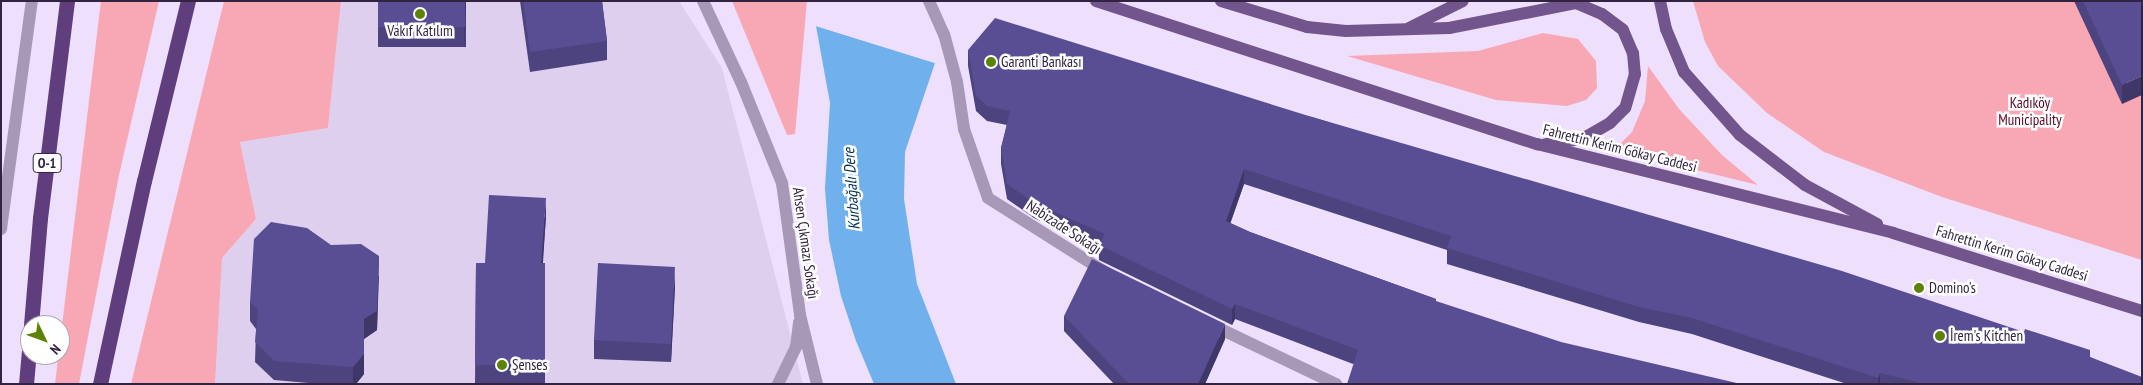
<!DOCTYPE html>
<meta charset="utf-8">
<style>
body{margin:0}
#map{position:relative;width:2143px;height:385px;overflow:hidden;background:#eedffd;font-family:"PT Sans Narrow",sans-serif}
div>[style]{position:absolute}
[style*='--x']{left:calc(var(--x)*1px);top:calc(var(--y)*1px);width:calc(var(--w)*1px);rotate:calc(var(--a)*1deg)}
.built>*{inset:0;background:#dfcfef}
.green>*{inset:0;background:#f8a7b5}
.water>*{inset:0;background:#70b1ed}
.pier>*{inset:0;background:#eedffd}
.minor>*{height:12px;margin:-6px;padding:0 6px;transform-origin:6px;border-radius:6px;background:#a798b7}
.major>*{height:12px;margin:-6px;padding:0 6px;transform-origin:6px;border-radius:6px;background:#73558d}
.highway>*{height:15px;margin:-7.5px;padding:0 7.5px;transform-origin:7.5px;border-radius:7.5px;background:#603d7d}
.wall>*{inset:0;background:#4d437f;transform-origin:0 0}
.shaded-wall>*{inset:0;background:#3e3768}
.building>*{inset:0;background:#594e94;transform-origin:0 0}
.dots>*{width:14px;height:14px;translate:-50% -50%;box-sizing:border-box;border:2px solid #fff;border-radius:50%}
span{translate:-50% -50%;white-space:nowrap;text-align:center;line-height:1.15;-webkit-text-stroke:5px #fff;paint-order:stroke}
.shield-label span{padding:1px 4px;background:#fff;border:1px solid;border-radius:4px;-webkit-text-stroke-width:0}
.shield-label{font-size:14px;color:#322340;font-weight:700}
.poi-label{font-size:15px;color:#322340}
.left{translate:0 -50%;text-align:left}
.park-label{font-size:15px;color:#5a0925}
.street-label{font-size:15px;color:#322340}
.water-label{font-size:16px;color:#003359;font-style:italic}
.frame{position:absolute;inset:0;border:2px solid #322340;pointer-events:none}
.north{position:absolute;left:20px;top:315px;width:50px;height:50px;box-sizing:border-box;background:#fff;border:1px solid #ada7b3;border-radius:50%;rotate:132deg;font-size:14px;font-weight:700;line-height:20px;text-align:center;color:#322340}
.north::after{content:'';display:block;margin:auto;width:18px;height:22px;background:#5b8305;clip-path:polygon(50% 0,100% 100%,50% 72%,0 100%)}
</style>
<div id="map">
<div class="built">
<i style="clip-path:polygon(341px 1px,679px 1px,722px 68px,803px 384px,215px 384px,222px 258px,256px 219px,240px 142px,328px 128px)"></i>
</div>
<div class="green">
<i style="clip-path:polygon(101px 1px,159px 1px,119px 175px,79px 384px,55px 384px)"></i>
<i style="clip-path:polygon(224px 1px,341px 1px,328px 128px,240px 142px,256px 219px,222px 258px,215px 384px,131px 384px)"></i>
<i style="clip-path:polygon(732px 1px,807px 1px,795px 134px,787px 135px)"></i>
<i style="clip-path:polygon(1693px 1px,2142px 1px,2142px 260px,1942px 197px,1824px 152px,1767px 113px,1718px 66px,1705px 42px)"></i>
<i style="clip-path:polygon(1543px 33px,1578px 39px,1596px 61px,1597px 88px,1586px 100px,1567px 106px,1496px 100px,1347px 56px,1478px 51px)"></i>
<i style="clip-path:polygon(1648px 66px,1679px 109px,1722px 155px,1758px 185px,1614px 150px,1632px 132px,1645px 101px)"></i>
</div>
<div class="water">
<i style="clip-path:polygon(816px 26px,935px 63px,905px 152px,904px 199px,917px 284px,956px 384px,874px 384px,856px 341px,841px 296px,829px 240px,825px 189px,830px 103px)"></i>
</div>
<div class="pier">
<i style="clip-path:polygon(817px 23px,936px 61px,935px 63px,816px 26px)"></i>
</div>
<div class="minor">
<i style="--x:703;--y:1;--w:89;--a:64.9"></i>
<i style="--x:741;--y:82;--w:109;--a:67.9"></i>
<i style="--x:782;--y:183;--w:133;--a:82.2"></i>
<i style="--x:800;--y:315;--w:71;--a:76.2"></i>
<i style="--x:929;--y:1;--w:36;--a:66"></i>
<i style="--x:944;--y:34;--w:50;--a:74.8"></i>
<i style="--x:957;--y:82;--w:48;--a:81.5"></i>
<i style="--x:964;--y:129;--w:73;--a:70.8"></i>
<i style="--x:988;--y:198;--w:138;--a:32.3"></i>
<i style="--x:1;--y:229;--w:230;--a:-82.3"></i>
<i style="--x:1210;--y:324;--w:140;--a:25.5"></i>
<i style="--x:778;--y:384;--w:41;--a:-64.1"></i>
<i style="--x:796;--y:347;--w:25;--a:-83"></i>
</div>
<div class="major">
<i style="--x:1096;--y:1;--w:464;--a:18"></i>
<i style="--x:1537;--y:144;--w:367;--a:14"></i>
<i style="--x:1893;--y:233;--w:261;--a:17.4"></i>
<i style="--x:1221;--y:1;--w:90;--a:16.8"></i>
<i style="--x:1307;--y:27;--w:39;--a:6"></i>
<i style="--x:1346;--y:31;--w:103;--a:-1.7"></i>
<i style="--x:1449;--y:28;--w:129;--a:-11.1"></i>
<i style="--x:1576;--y:3;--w:28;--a:23"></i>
<i style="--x:1602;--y:14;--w:26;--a:37"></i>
<i style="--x:1623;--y:30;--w:25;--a:67"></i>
<i style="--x:1633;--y:53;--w:21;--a:85"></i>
<i style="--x:1635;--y:74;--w:35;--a:106"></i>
<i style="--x:1625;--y:108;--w:21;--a:135"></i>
<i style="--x:1610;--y:123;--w:32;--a:150"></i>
<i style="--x:1582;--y:139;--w:37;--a:172"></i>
<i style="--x:1660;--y:1;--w:29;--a:78"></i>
<i style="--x:1666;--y:29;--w:47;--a:67.3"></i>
<i style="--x:1684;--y:72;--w:84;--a:48.4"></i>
<i style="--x:1740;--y:135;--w:82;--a:37.6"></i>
<i style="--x:1805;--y:185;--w:82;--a:28.4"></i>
<i style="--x:1409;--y:28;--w:60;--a:-26.6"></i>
</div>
<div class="highway">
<i style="--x:31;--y:325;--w:107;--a:-85.2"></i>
<i style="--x:40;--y:218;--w:219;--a:-82.9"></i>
<i style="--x:26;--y:384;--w:45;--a:-84.9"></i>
<i style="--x:100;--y:384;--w:208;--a:-77.8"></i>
<i style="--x:144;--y:181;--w:185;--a:-76.3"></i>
</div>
<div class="wall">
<i style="left:378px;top:1px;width:88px;height:46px"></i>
<i style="clip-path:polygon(520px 1px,602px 1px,607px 41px,607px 60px,530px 72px)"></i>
<i style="clip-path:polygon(2074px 1px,2142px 1px,2122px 104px)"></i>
<i style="clip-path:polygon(968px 50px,1312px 117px,2090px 357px,2142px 384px,1847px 384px,1692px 334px,1639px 322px,1447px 264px,1447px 250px,1244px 184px,1230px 223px,1250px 232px,1436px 299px,1353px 364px,1235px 319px,1232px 325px,1099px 260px,1099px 247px,1034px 218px,1007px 199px,1001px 164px,1001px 148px,1007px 125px,987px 121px,976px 111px,968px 66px)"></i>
<i style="clip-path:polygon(546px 216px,543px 263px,545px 263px,545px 383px,475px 383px,476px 263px,485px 263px)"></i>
<i style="clip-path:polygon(331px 245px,379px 276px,377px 330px,364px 339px,364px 374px,356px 384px,320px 384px,274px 380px,255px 362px,256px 329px,250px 321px,250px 302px)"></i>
<i style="clip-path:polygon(675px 286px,671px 362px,594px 359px,594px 340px)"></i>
<i style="clip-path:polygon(1064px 316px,1225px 339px,1205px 384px,1114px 384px,1064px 331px)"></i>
</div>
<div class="shaded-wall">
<i style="clip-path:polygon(465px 1px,466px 1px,464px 50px,464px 30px)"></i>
<i style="clip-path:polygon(2142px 76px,2142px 95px,2122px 104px,2122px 85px)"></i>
<i style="clip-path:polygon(1244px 169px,1244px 184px,1226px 236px,1226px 221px)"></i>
<i style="clip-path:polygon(546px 198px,546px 216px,541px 282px,541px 263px)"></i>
<i style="clip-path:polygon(379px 256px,377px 330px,364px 339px,364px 319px)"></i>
<i style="clip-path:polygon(675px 267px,675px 286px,671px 362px,671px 343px)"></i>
<i style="clip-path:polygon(1235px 304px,1235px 319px,1232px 325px,1232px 309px)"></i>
<i style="clip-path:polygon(1225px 324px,1225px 339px,1205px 384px,1198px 384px)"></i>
<i style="clip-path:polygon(364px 354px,364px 374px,356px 384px,353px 384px,353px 367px)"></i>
<i style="clip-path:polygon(1880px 373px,1880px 384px,1878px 384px,1878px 378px)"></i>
</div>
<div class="building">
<i style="left:378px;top:1px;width:87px;height:26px"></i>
<i style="clip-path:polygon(523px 1px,602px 1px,607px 41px,530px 52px)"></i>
<i style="clip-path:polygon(2083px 1px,2142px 1px,2142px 76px,2122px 85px)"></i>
<i style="clip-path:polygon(995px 18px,1312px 117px,1842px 271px,2024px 332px,2025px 329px,2090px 350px,2090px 357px,2142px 377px,2142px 384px,1922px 384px,1913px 381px,1880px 373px,1878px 378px,1692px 318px,1639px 307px,1447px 248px,1451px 236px,1244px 169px,1226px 221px,1250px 232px,1436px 299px,1436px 301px,1561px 342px,1741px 384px,1347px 384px,1358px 350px,1235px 304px,1232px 309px,1099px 245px,1105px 234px,1034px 203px,1007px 184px,1001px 148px,1010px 111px,987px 106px,976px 96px,968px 50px)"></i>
<i style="clip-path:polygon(489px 195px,546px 198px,541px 263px,545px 263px,545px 365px,475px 365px,476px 263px,485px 263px)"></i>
<i style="clip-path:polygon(271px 222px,307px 228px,331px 245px,361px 244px,379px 256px,377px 311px,364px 319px,364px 354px,353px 367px,274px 361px,255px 342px,258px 310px,250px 302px,254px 239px)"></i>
<i style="clip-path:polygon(1092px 259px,1225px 324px,1198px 384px,1129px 384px,1064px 316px)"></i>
<i style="left:598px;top:263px;width:77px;height:77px;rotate:3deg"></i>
</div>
<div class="dots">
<i style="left:420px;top:14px;background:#5b8305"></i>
<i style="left:991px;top:62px;background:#5b8305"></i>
<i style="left:1919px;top:288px;background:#5b8305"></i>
<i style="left:1940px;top:336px;background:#5b8305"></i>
<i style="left:502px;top:365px;background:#5b8305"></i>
</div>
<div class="shield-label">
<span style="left:47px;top:163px">O-1</span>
</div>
<div class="poi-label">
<span style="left:420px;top:31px">Vakıf Katılım</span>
<span class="left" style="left:1001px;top:62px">Garanti Bankası</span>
<span class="left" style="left:1929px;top:288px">Domino's</span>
<span class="left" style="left:1950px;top:336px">İrem's Kitchen</span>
<span class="left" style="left:512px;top:365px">Şenses</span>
</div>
<div class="park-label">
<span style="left:2030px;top:111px">Kadıköy<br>Municipality</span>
</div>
<div class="street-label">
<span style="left:1620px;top:148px;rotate:14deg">Fahrettin Kerim Gökay Caddesi</span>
<span style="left:1064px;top:227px;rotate:33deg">Nabizade Sokağı</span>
<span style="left:806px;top:243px;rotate:82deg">Ahsen Çıkmazı Sokağı</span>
<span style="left:2012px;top:253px;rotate:17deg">Fahrettin Kerim Gökay Caddesi</span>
</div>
<div class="water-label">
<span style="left:851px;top:189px;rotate:-94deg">Kurbağalı Dere</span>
</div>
<div class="frame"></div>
<div class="north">N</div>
</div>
